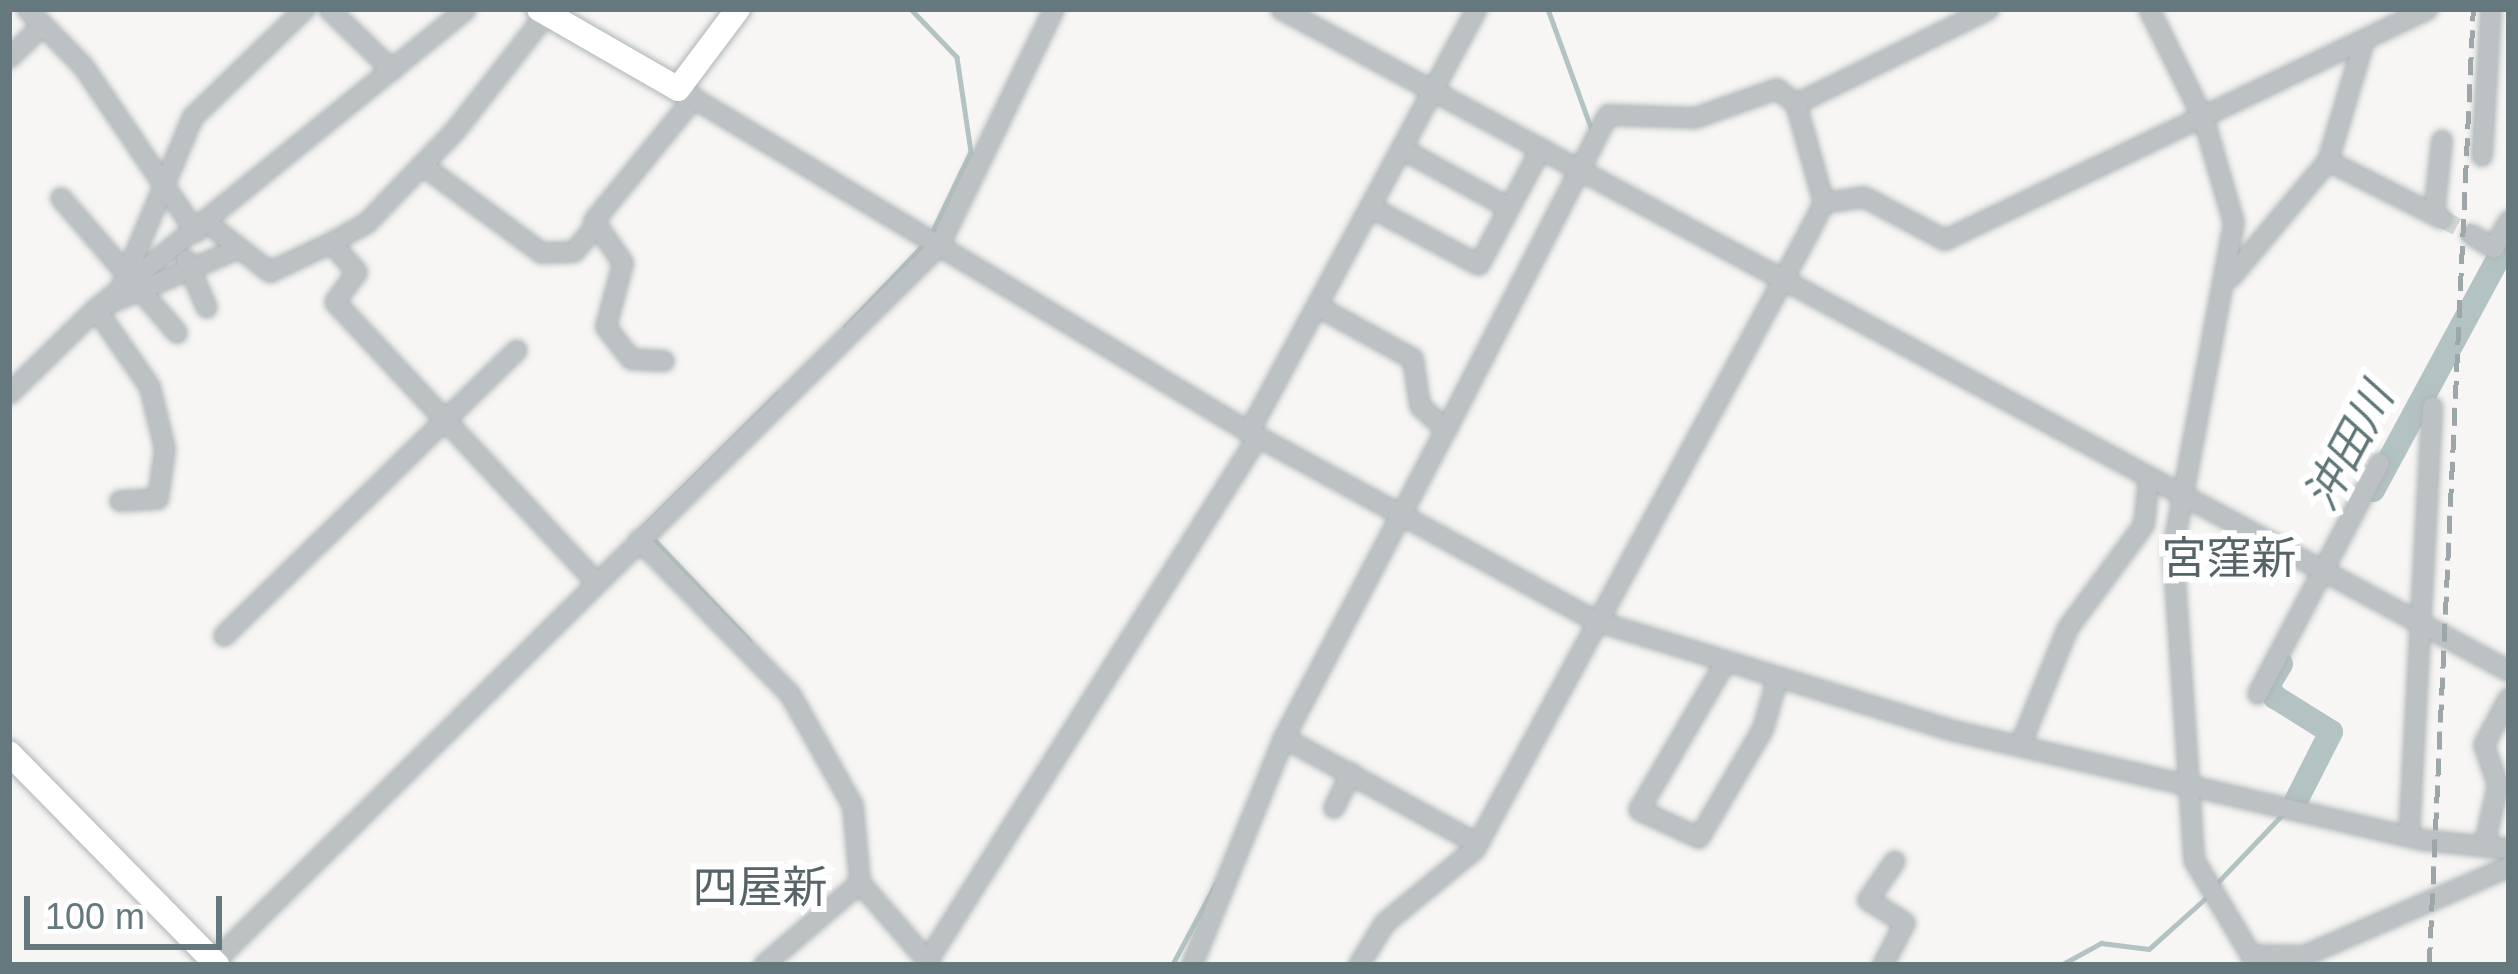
<!DOCTYPE html>
<meta charset="utf-8">
<style>
body{margin:0}
#map{position:relative;width:2518px;height:974px;overflow:hidden;background:#f7f6f4;font-family:Arial,"Noto Sans JP",sans-serif}
div>[style]{position:absolute}
[style*='--x']{left:calc(var(--x)*1px);top:calc(var(--y)*1px);width:calc(var(--w)*1px);rotate:calc(var(--a)*1deg)}
.stream>*{height:4.5px;margin:-2.25px;padding:0 2.25px;transform-origin:2.25px;border-radius:2.25px;background:#b3c3c3}
.river>*{height:24px;margin:-12px;padding:0 12px;transform-origin:12px;border-radius:12px;background:#b3c3c3}
.minor-tunnel>*{height:18px;margin-top:-9px;transform-origin:0;background:repeating-linear-gradient(90deg,#d2d6d6 0 18px,transparent 0 27px)}
.roads{filter:drop-shadow(0 0 3px #aeb5b7) drop-shadow(0 0 3px #aeb5b7)}
.minor>*{height:18px;margin:-9px;padding:0 9px;transform-origin:9px;border-radius:9px;background:#bcc2c4}
.major>*{height:24px;margin:-12px;padding:0 12px;transform-origin:12px;border-radius:12px;background:#fff}
.rail>*{height:4.5px;margin-top:-2.25px;transform-origin:0;background:repeating-linear-gradient(90deg,#9da6a9 0 18px,transparent 0 27px)}
span{translate:-50% -50%;white-space:nowrap;text-align:center;line-height:1.15;-webkit-text-stroke:12px #fff;paint-order:stroke}
.water-label{font-size:45px;color:#5f7778;font-style:italic}
.neighbourhood-label{font-size:45px;color:#566468}
.frame{position:absolute;inset:0;border:12px solid #65787d;pointer-events:none}
.scale{position:absolute;left:24px;top:896px;width:198px;height:54px;box-sizing:border-box;border:6px solid #65787d;border-top:0;padding-left:15px;font-size:36px;line-height:42px;white-space:nowrap;color:#65787d;-webkit-text-stroke:9px #fff;paint-order:stroke}
</style>
<div id="map">
<div class="stream">
<i style="--x:911;--y:9;--w:66;--a:46.2"></i>
<i style="--x:957;--y:57;--w:96;--a:81.6"></i>
<i style="--x:971;--y:152;--w:92;--a:115.7"></i>
<i style="--x:1548;--y:9;--w:129;--a:70"></i>
<i style="--x:845;--y:327;--w:115;--a:-46.4"></i>
<i style="--x:643;--y:527;--w:189;--a:-44.8"></i>
<i style="--x:651;--y:536;--w:144;--a:46.7"></i>
<i style="--x:2217;--y:883;--w:97;--a:-46.3"></i>
<i style="--x:1172;--y:965;--w:91;--a:-61.7"></i>
<i style="--x:2061;--y:965;--w:46;--a:-28.8"></i>
<i style="--x:2101;--y:943;--w:48;--a:7.1"></i>
<i style="--x:2149;--y:949;--w:78;--a:-41.9"></i>
</div>
<div class="river">
<i style="--x:2373;--y:490;--w:286;--a:-61.6"></i>
<i style="--x:2281;--y:664;--w:26;--a:121"></i>
<i style="--x:2268;--y:686;--w:13;--a:58"></i>
<i style="--x:2275;--y:697;--w:66;--a:32"></i>
<i style="--x:2331;--y:732;--w:77;--a:116.9"></i>
</div>
<div class="minor-tunnel">
<i style="--x:2441;--y:218;--w:35;--a:29"></i>
</div>
<div class="roads">
<div class="minor">
<i style="--x:27;--y:9;--w:80;--a:45.5"></i>
<i style="--x:83;--y:66;--w:201;--a:55.8"></i>
<i style="--x:329;--y:9;--w:88;--a:44.1"></i>
<i style="--x:1281;--y:9;--w:1395;--a:28.33"></i>
<i style="--x:2149;--y:9;--w:124;--a:63.6"></i>
<i style="--x:2204;--y:120;--w:107;--a:73.8"></i>
<i style="--x:2234;--y:223;--w:332;--a:100.6"></i>
<i style="--x:2173;--y:549;--w:312;--a:86.1"></i>
<i style="--x:2194;--y:860;--w:111;--a:59"></i>
<i style="--x:9;--y:58;--w:47;--a:-44.1"></i>
<i style="--x:678;--y:89;--w:666;--a:30.99"></i>
<i style="--x:1249;--y:432;--w:395;--a:28.6"></i>
<i style="--x:1596;--y:621;--w:370;--a:17.1"></i>
<i style="--x:1950;--y:730;--w:486;--a:13.1"></i>
<i style="--x:2423;--y:840;--w:86;--a:6"></i>
<i style="--x:1402;--y:149;--w:122;--a:28.9"></i>
<i style="--x:2482;--y:156;--w:147;--a:-86.5"></i>
<i style="--x:2328;--y:161;--w:127;--a:26.8"></i>
<i style="--x:422;--y:165;--w:149;--a:36.3"></i>
<i style="--x:542;--y:253;--w:32;--a:-2"></i>
<i style="--x:574;--y:252;--w:34;--a:-50"></i>
<i style="--x:61;--y:198;--w:178;--a:49.3"></i>
<i style="--x:1824;--y:203;--w:40;--a:-8.5"></i>
<i style="--x:1864;--y:197;--w:92;--a:28"></i>
<i style="--x:1945;--y:240;--w:535;--a:-25.56"></i>
<i style="--x:1370;--y:207;--w:123;--a:28"></i>
<i style="--x:1479;--y:265;--w:132;--a:-61.9"></i>
<i style="--x:2434;--y:214;--w:74;--a:-83.8"></i>
<i style="--x:207;--y:223;--w:80;--a:37.9"></i>
<i style="--x:270;--y:272;--w:68;--a:-25.4"></i>
<i style="--x:331;--y:243;--w:39;--a:48"></i>
<i style="--x:357;--y:272;--w:37;--a:126"></i>
<i style="--x:335;--y:302;--w:381;--a:47"></i>
<i style="--x:2472;--y:235;--w:26;--a:31"></i>
<i style="--x:2494;--y:248;--w:31;--a:-61"></i>
<i style="--x:331;--y:243;--w:41;--a:-29.1"></i>
<i style="--x:367;--y:223;--w:127;--a:-46.3"></i>
<i style="--x:455;--y:131;--w:151;--a:-52"></i>
<i style="--x:186;--y:260;--w:52;--a:66.4"></i>
<i style="--x:2231;--y:277;--w:151;--a:-50.1"></i>
<i style="--x:2328;--y:161;--w:125;--a:-73.3"></i>
<i style="--x:121;--y:288;--w:186;--a:-67.2"></i>
<i style="--x:193;--y:117;--w:156;--a:-44"></i>
<i style="--x:664;--y:361;--w:33;--a:-177"></i>
<i style="--x:631;--y:359;--w:41;--a:-128"></i>
<i style="--x:606;--y:327;--w:66;--a:-75.1"></i>
<i style="--x:623;--y:263;--w:51;--a:-124.6"></i>
<i style="--x:594;--y:221;--w:159;--a:-50.9"></i>
<i style="--x:9;--y:394;--w:122;--a:-44.3"></i>
<i style="--x:96;--y:309;--w:476;--a:-39"></i>
<i style="--x:1446;--y:430;--w:354;--a:-62.8"></i>
<i style="--x:1608;--y:115;--w:87;--a:2"></i>
<i style="--x:1695;--y:118;--w:87;--a:-19.5"></i>
<i style="--x:1777;--y:89;--w:24;--a:38"></i>
<i style="--x:1249;--y:432;--w:481;--a:-61.7"></i>
<i style="--x:120;--y:501;--w:38;--a:-3"></i>
<i style="--x:158;--y:499;--w:50;--a:-82"></i>
<i style="--x:165;--y:449;--w:64;--a:-103.6"></i>
<i style="--x:150;--y:387;--w:95;--a:-124.7"></i>
<i style="--x:96;--y:309;--w:147;--a:-22.9"></i>
<i style="--x:639;--y:540;--w:216;--a:45.6"></i>
<i style="--x:790;--y:694;--w:129;--a:60.6"></i>
<i style="--x:853;--y:806;--w:77;--a:84.8"></i>
<i style="--x:860;--y:883;--w:108;--a:49.1"></i>
<i style="--x:224;--y:636;--w:409;--a:-44.3"></i>
<i style="--x:1725;--y:663;--w:170;--a:120.3"></i>
<i style="--x:1639;--y:810;--w:66;--a:25"></i>
<i style="--x:1699;--y:838;--w:126;--a:-59.6"></i>
<i style="--x:1763;--y:729;--w:51;--a:-74.1"></i>
<i style="--x:2258;--y:694;--w:261;--a:-62.2"></i>
<i style="--x:1284;--y:738;--w:348;--a:-62.3"></i>
<i style="--x:1446;--y:430;--w:35;--a:-137"></i>
<i style="--x:1420;--y:406;--w:48;--a:-98.5"></i>
<i style="--x:1413;--y:359;--w:110;--a:-151.1"></i>
<i style="--x:2020;--y:746;--w:127;--a:-67.9"></i>
<i style="--x:2068;--y:628;--w:128;--a:-53.6"></i>
<i style="--x:2144;--y:525;--w:48;--a:-84.1"></i>
<i style="--x:1334;--y:808;--w:39;--a:-64"></i>
<i style="--x:2409;--y:837;--w:431;--a:-86.9"></i>
<i style="--x:2484;--y:847;--w:64;--a:-77.3"></i>
<i style="--x:2498;--y:785;--w:42;--a:-109.3"></i>
<i style="--x:2484;--y:745;--w:53;--a:-62"></i>
<i style="--x:930;--y:957;--w:615;--a:-57.76"></i>
<i style="--x:211;--y:965;--w:1023;--a:-44.64"></i>
<i style="--x:939;--y:246;--w:263;--a:-64.1"></i>
<i style="--x:764;--y:965;--w:126;--a:-40.5"></i>
<i style="--x:1192;--y:965;--w:245;--a:-67.9"></i>
<i style="--x:1284;--y:738;--w:221;--a:28.7"></i>
<i style="--x:1359;--y:965;--w:49;--a:-58.2"></i>
<i style="--x:1385;--y:923;--w:117;--a:-39.4"></i>
<i style="--x:1475;--y:849;--w:702;--a:-61.57"></i>
<i style="--x:1809;--y:232;--w:33;--a:-63"></i>
<i style="--x:1824;--y:203;--w:103;--a:-105.8"></i>
<i style="--x:1796;--y:104;--w:215;--a:-26.2"></i>
<i style="--x:1883;--y:965;--w:47;--a:-62.4"></i>
<i style="--x:1905;--y:923;--w:44;--a:-148.1"></i>
<i style="--x:1868;--y:900;--w:47;--a:-55.3"></i>
<i style="--x:2254;--y:965;--w:10;--a:-107"></i>
<i style="--x:2251;--y:955;--w:53;--a:1.1"></i>
<i style="--x:2304;--y:956;--w:223;--a:-23.5"></i>
</div>
<div class="major">
<i style="--x:539;--y:9;--w:160;--a:29.9"></i>
<i style="--x:678;--y:89;--w:100;--a:-53.1"></i>
<i style="--x:9;--y:753;--w:297;--a:45.5"></i>
</div>
</div>
<div class="rail">
<i style="--x:2429;--y:965;--w:957;--a:-87.36"></i>
</div>
<div class="water-label">
<span style="left:2349px;top:447px;rotate:-62deg">沖田川</span>
</div>
<div class="neighbourhood-label">
<span style="left:2229px;top:559px">宮窪新</span>
<span style="left:760px;top:888px">四屋新</span>
</div>
<div class="frame"></div>
<div class="scale">100 m</div>
</div>
